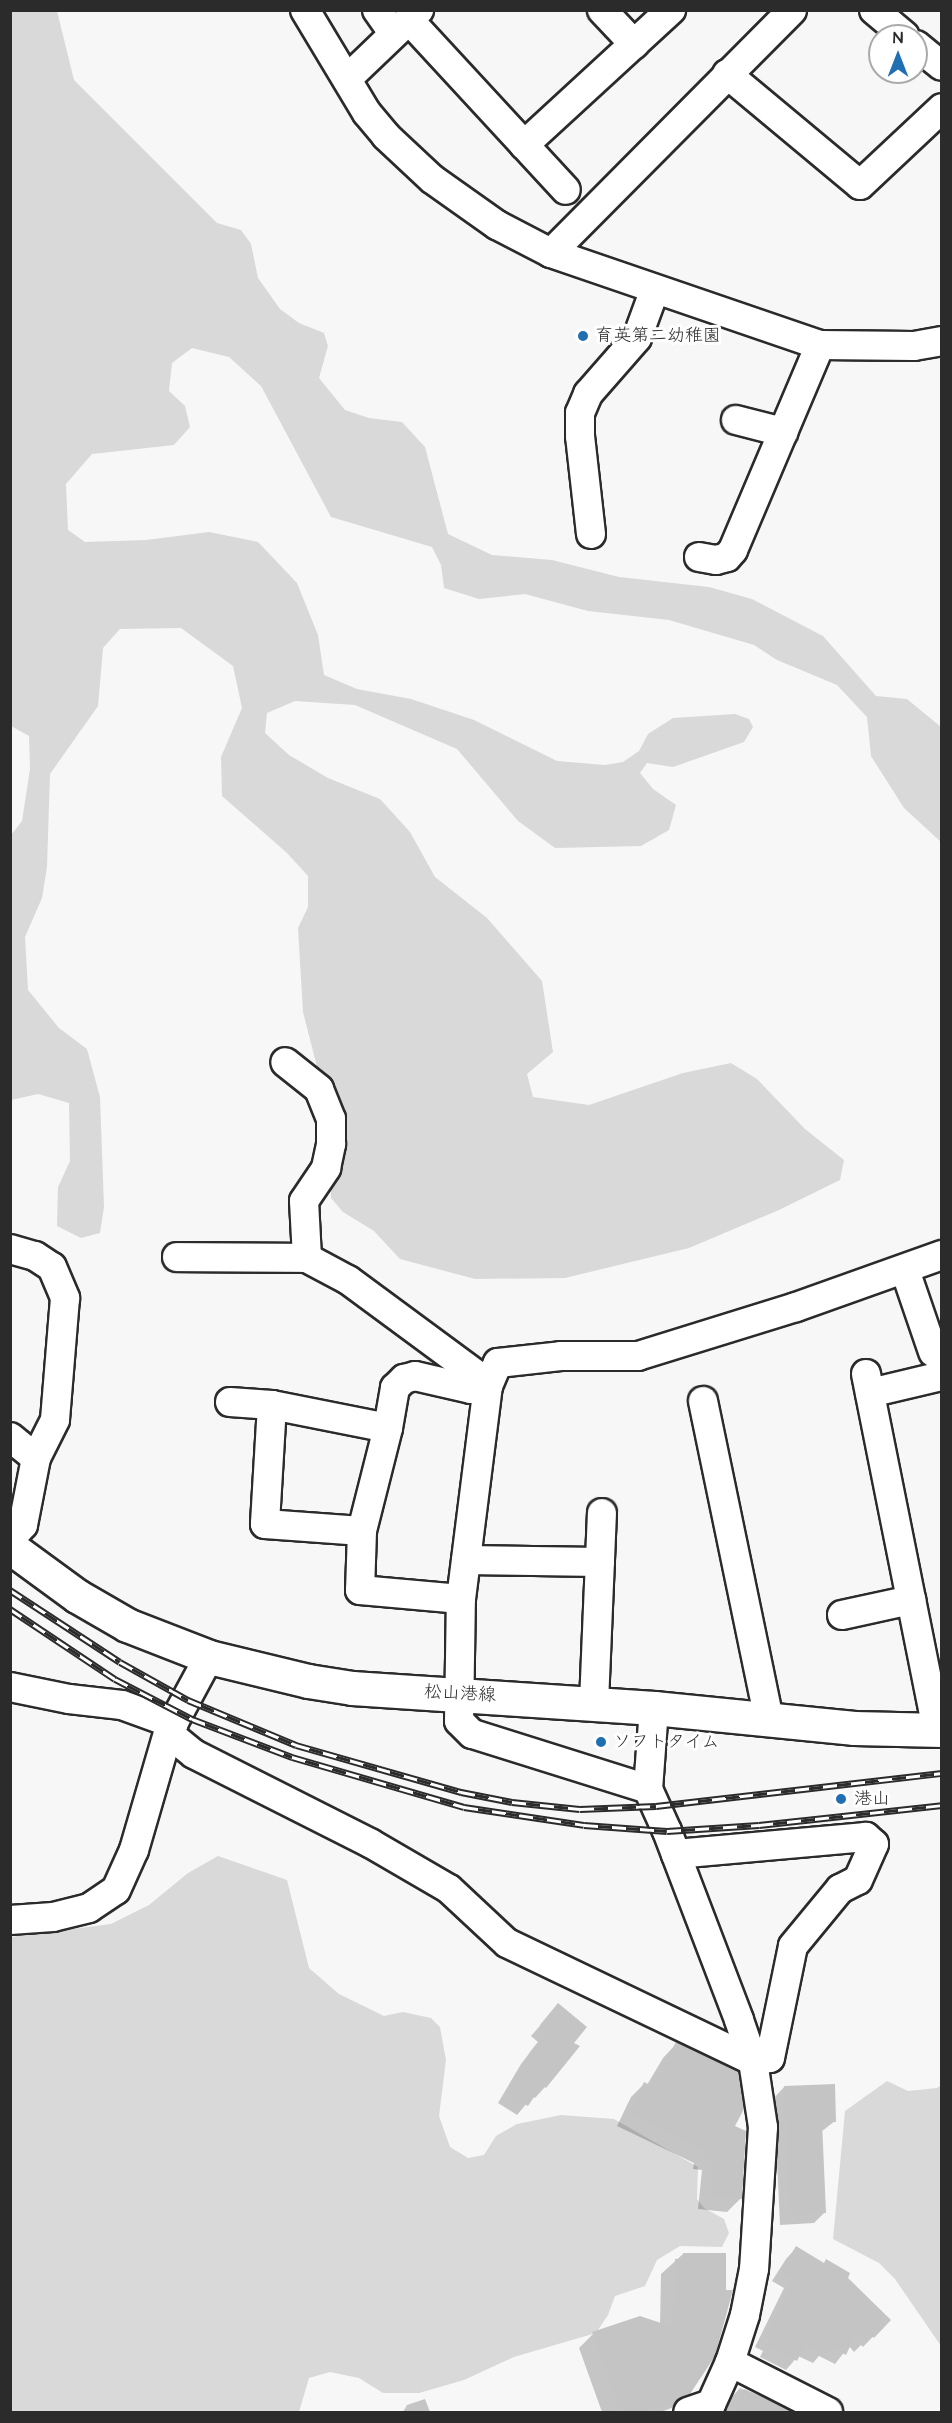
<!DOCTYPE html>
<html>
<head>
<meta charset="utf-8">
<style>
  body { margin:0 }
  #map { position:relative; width:952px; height:2423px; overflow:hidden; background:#f7f7f7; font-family:"Architects Daughter","Klee One",sans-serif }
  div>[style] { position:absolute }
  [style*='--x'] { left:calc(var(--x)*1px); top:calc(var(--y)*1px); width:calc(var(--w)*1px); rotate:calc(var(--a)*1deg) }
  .green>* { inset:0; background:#d9d9d9 }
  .shadow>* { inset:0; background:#0003 }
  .building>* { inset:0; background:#c4c4c4 }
  .roads { filter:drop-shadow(2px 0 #2b2b2b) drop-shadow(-2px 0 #2b2b2b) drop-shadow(0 2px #2b2b2b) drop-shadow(0 -2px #2b2b2b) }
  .minor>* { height:28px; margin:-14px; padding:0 14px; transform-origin:14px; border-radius:14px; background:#fff }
  .major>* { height:33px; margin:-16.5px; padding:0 16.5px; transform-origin:16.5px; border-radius:16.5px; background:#fff }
  .rail>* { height:7px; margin-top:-3.5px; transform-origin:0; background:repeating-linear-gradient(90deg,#fff 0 14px,#2b2b2b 0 28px); box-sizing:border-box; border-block:2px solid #2b2b2b }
  .dots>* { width:16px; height:16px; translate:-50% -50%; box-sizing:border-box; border:3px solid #fff; border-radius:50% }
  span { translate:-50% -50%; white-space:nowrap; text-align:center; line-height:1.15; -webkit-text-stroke:6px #fff; paint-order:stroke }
  .poi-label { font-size:18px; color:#2b2b2b }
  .left { translate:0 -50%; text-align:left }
  .street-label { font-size:18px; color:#2b2b2b }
  .frame { position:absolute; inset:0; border:12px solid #2b2b2b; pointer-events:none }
  .north { position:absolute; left:868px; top:24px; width:60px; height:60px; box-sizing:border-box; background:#fff; border:2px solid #aaa; border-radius:50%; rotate:0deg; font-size:16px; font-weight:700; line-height:24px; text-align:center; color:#2b2b2b }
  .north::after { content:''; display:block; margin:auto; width:21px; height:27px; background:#1f6fb2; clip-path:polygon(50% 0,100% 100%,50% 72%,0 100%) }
</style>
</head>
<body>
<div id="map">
  <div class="green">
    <div style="clip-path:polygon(11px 11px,57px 11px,74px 80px,217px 223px,241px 230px,251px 244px,258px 278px,280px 309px,299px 323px,324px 333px,328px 346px,319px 378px,345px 410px,369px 418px,402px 422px,425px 447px,448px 534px,492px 555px,552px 560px,619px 577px,709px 587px,752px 599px,823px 636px,876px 696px,907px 699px,941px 727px,941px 842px,904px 808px,871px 756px,867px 717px,837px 685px,777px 660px,754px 645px,669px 620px,588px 611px,525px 594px,479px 599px,444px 588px,441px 565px,432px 547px,331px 517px,261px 386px,229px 357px,192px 348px,172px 363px,169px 391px,185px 406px,190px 427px,174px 445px,92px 454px,66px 484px,68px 530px,85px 542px,146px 540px,209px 532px,258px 542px,297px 583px,318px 635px,324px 675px,357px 689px,411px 699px,474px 720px,557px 761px,605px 765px,623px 762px,639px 751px,648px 734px,673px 718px,735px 714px,749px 719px,753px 727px,744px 742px,673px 767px,647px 763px,640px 773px,653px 789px,676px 805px,669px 830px,641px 846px,555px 848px,518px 821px,457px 749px,355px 705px,295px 701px,267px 713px,265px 733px,289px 755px,328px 778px,380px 799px,410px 832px,435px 877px,487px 918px,542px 981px,553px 1052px,527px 1074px,533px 1097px,589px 1105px,683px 1073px,731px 1063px,757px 1079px,805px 1129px,844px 1160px,840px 1180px,779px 1210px,689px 1248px,565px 1278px,475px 1279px,400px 1259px,374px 1231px,343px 1212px,331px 1198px,328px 1110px,303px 1012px,298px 928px,308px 907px,308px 876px,287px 853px,222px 796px,221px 757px,242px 708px,233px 666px,181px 628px,120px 629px,103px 648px,98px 706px,50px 774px,47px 867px,42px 898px,25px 937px,28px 990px,59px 1028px,87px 1049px,100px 1097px,104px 1207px,100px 1233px,81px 1238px,57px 1226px,58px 1187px,70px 1161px,69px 1103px,38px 1094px,11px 1100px,11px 835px,22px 821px,30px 769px,29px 736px,11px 726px)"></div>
    <div style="clip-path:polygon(218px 1856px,287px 1880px,309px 1968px,339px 1994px,384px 2016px,403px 2012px,431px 2018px,440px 2027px,446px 2060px,439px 2116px,450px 2147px,468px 2158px,484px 2155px,496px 2136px,517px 2124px,561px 2115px,614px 2119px,698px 2167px,697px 2199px,704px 2208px,724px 2219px,729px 2233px,722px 2247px,680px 2246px,657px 2260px,645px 2286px,615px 2296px,608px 2315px,596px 2333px,514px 2357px,464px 2380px,419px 2393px,383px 2393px,359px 2378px,330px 2372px,309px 2378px,299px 2412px,11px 2412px,10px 1937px,111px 1924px,149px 1905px,188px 1873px)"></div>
    <div style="clip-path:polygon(887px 2081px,908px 2091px,937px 2088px,941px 2085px,941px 2346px,895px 2279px,879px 2263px,833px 2239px,845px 2111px)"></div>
  </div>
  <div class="shadow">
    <div style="clip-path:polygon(558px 2005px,572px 2043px,577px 2047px,545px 2087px,535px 2098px,533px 2096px,517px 2115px,498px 2103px,521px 2064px,538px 2042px,531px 2036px)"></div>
    <div style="clip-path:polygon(676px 2044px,733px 2127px,740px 2199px,727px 2212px,698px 2209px,702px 2170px,693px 2169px,694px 2163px,617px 2126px,631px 2097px,644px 2084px,647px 2085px,663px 2058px)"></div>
    <div style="clip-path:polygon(784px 2087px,835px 2121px,821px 2132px,825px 2212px,814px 2223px,780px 2225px,774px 2098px)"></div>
    <div style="clip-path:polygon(796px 2248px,846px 2279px,889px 2320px,863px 2347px,861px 2345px,854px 2352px,849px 2346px,835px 2364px,819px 2356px,813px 2363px,798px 2356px,786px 2370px,760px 2357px,763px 2351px,755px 2347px,784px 2288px,772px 2281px,786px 2259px)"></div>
    <div style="clip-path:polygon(683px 2254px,689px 2393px,674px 2407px,661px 2412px,602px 2412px,579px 2348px,593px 2334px,660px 2324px,661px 2274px)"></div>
    <div style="clip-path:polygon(740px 2388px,775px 2405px,772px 2412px,723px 2412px,730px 2399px)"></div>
    <div style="clip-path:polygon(425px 2399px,430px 2412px,403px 2412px,407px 2405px)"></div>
  </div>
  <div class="building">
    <div style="clip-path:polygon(558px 2003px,587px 2027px,574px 2043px,580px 2046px,546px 2088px,542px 2085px,528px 2106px,507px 2093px,530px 2052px,547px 2031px,540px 2025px)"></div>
    <div style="clip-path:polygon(676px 2042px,738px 2072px,744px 2109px,735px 2126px,746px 2131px,742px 2199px,710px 2196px,714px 2157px,706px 2156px,707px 2150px,629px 2113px,644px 2082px,652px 2086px)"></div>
    <div style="clip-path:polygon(835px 2084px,836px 2122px,822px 2122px,826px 2213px,791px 2215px,784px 2086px)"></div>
    <div style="clip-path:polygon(796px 2246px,824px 2263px,826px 2259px,850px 2273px,848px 2278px,891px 2320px,874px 2338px,872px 2336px,865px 2343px,856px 2334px,846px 2355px,828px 2345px,824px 2354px,806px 2344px,797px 2361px,769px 2346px,772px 2340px,764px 2336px,793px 2278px,781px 2271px)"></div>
    <div style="clip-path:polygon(683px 2253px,726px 2253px,726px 2290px,733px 2290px,715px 2356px,690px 2394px,645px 2412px,621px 2412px,592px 2332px,640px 2316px,673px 2327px,675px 2259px,683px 2259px)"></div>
    <div style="clip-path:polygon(744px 2389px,769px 2400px,793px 2412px,733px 2412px)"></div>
  </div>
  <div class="roads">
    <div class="minor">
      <div style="--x:305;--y:10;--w:120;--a:59"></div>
      <div style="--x:367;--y:113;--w:30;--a:50"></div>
      <div style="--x:386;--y:136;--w:63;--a:43.1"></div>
      <div style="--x:432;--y:179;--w:80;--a:35.3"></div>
      <div style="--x:497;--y:225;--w:61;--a:27.4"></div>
      <div style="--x:551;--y:253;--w:284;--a:18.9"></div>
      <div style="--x:820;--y:345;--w:94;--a:0.6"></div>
      <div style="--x:914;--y:346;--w:28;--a:-10"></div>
      <div style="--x:377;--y:10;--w:29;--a:55"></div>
      <div style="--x:602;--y:10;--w:47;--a:46.7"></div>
      <div style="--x:874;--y:10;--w:40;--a:40"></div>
      <div style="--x:409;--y:20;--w:231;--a:47.3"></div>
      <div style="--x:916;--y:45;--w:33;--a:39"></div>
      <div style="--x:727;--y:74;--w:173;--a:39.8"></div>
      <div style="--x:860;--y:185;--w:112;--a:-43.2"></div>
      <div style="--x:347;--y:79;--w:100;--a:-43.8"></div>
      <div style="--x:524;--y:145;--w:200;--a:-42.6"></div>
      <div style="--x:551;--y:253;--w:342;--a:-45.2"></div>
      <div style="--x:736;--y:420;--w:49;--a:14.3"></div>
      <div style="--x:591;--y:534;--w:99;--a:-96.4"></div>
      <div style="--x:580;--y:436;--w:23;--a:-90"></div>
      <div style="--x:580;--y:413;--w:21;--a:-67"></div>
      <div style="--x:588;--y:394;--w:74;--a:-48.8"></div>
      <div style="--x:637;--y:338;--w:52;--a:-69.8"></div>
      <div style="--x:699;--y:557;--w:17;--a:10"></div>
      <div style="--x:716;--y:560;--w:11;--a:-15"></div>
      <div style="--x:727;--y:557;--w:9;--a:-49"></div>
      <div style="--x:733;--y:550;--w:223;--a:-67"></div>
      <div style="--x:10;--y:1249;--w:26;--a:16"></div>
      <div style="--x:35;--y:1256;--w:20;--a:33"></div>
      <div style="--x:52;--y:1267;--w:34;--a:67"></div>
      <div style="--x:65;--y:1298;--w:122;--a:94.7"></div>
      <div style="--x:55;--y:1420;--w:42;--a:116.6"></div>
      <div style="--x:36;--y:1458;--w:68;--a:101"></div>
      <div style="--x:23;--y:1525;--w:19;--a:133"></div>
      <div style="--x:177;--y:1257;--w:130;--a:0.4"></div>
      <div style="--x:905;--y:1270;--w:87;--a:71.1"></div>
      <div style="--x:866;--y:1374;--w:363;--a:78.7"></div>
      <div style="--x:870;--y:1393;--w:74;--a:-13.3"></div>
      <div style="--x:703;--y:1401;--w:326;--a:78.3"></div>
      <div style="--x:230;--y:1402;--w:42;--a:4.1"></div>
      <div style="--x:272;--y:1405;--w:118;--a:11.2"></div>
      <div style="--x:388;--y:1428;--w:41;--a:-80.1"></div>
      <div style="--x:395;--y:1388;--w:13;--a:-45"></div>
      <div style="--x:404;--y:1379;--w:11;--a:-15"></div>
      <div style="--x:415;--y:1376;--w:57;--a:13.1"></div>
      <div style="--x:471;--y:1389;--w:17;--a:-10"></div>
      <div style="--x:488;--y:1386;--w:11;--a:-131"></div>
      <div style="--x:481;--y:1378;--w:165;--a:-143.6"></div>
      <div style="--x:348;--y:1280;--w:47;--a:-151.8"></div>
      <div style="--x:307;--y:1258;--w:57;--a:-93"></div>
      <div style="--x:304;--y:1201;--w:40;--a:-56"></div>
      <div style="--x:326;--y:1168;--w:25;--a:-78"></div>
      <div style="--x:331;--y:1144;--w:25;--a:-90"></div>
      <div style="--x:331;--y:1119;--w:32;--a:-112"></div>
      <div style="--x:319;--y:1089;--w:43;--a:-141.5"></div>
      <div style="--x:272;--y:1405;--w:119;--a:93.4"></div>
      <div style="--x:265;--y:1524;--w:97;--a:4.1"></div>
      <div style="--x:388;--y:1428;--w:106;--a:104.2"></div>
      <div style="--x:362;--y:1531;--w:59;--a:91.9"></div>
      <div style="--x:360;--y:1590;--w:101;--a:5.1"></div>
      <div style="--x:10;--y:1437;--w:33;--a:39"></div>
      <div style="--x:466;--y:1560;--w:134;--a:0.9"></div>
      <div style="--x:842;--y:1615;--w:71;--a:-12.3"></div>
      <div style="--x:10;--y:1687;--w:60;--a:11.5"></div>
      <div style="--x:69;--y:1699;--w:53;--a:6.5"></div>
      <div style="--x:122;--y:1705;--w:55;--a:20.1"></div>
      <div style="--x:594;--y:1703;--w:190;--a:-87.6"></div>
      <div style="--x:654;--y:1708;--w:81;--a:94.2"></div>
      <div style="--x:648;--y:1789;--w:46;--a:65.7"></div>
      <div style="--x:667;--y:1831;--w:202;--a:69.1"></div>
      <div style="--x:739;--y:2020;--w:43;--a:71.1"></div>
      <div style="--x:753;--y:2061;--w:67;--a:81.4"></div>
      <div style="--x:763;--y:2127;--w:142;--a:93.6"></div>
      <div style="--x:754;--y:2269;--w:47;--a:101.1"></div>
      <div style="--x:745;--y:2315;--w:49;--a:107.7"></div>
      <div style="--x:730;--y:2362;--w:46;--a:114.3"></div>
      <div style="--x:711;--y:2404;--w:24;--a:161"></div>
      <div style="--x:168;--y:1733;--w:33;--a:39"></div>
      <div style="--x:194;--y:1754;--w:197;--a:26.8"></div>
      <div style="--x:370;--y:1843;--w:91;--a:30.2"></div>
      <div style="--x:449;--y:1889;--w:79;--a:43"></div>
      <div style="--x:507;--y:1943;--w:273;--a:25.6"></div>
      <div style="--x:753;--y:2061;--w:17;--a:-10"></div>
      <div style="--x:770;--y:2058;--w:114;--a:-78.4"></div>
      <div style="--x:793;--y:1946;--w:74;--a:-50.5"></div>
      <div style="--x:840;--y:1889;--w:20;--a:-27"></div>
      <div style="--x:858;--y:1880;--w:39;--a:-66"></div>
      <div style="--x:874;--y:1844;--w:11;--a:-139"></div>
      <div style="--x:866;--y:1837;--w:191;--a:174.9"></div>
      <div style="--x:648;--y:1789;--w:184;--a:-162.6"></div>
      <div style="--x:472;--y:1734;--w:18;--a:-135"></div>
      <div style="--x:459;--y:1721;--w:122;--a:-89.1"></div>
      <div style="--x:461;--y:1599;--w:215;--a:-82.8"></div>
      <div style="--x:488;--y:1386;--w:25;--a:-67"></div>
      <div style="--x:498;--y:1363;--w:63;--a:-6.3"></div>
      <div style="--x:561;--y:1356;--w:77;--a:0"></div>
      <div style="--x:638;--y:1356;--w:165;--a:-17.2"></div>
      <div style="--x:796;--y:1307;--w:155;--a:-19.6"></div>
      <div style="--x:10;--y:1920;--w:43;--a:-4"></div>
      <div style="--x:53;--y:1917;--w:37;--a:-14"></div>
      <div style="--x:89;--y:1908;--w:32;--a:-34"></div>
      <div style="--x:116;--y:1890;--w:44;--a:-65.8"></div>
      <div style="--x:134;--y:1850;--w:122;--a:-73.8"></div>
      <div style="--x:168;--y:1733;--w:86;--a:-61.7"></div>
      <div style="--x:730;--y:2362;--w:110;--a:27"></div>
    </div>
    <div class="major">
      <div style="--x:10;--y:1547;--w:83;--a:36.2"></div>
      <div style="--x:77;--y:1596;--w:58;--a:30.1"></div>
      <div style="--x:127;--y:1625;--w:88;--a:21.3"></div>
      <div style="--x:209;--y:1657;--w:102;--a:13.6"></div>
      <div style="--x:308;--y:1681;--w:45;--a:9"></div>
      <div style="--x:352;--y:1688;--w:303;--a:3.8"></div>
      <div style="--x:654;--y:1708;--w:201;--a:5.7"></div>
      <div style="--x:854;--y:1728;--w:88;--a:1.3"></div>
    </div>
  </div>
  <div class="rail">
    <div style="--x:10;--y:1590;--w:131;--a:33.2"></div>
    <div style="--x:120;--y:1662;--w:78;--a:29.2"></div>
    <div style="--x:188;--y:1700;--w:117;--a:22.6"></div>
    <div style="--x:296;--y:1745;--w:172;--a:15.9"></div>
    <div style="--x:461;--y:1792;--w:52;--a:11.1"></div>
    <div style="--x:512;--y:1802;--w:68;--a:5.9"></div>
    <div style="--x:580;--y:1809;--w:76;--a:-2.3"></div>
    <div style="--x:656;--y:1806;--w:288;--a:-6.6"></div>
    <div style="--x:10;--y:1609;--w:126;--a:33.7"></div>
    <div style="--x:115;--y:1679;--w:87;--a:27.5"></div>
    <div style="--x:192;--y:1719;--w:107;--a:20.8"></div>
    <div style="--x:292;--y:1757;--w:179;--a:16.2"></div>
    <div style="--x:464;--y:1807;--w:121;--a:8.5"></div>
    <div style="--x:584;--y:1825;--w:83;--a:4.1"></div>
    <div style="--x:667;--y:1831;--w:92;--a:-3.7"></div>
    <div style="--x:759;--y:1825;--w:184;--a:-6.2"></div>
  </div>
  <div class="dots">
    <div style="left:583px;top:336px;background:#1f6fb2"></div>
    <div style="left:601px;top:1742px;background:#1f6fb2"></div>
    <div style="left:841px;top:1799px;background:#1f6fb2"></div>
  </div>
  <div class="poi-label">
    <span class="left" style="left:595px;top:336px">育英第二幼稚園</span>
    <span class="left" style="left:613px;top:1742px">ソフトタイム</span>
    <span class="left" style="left:854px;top:1799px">港山</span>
  </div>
  <div class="street-label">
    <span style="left:460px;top:1694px;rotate:3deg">松山港線</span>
  </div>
  <div class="frame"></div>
  <div class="north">N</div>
</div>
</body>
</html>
